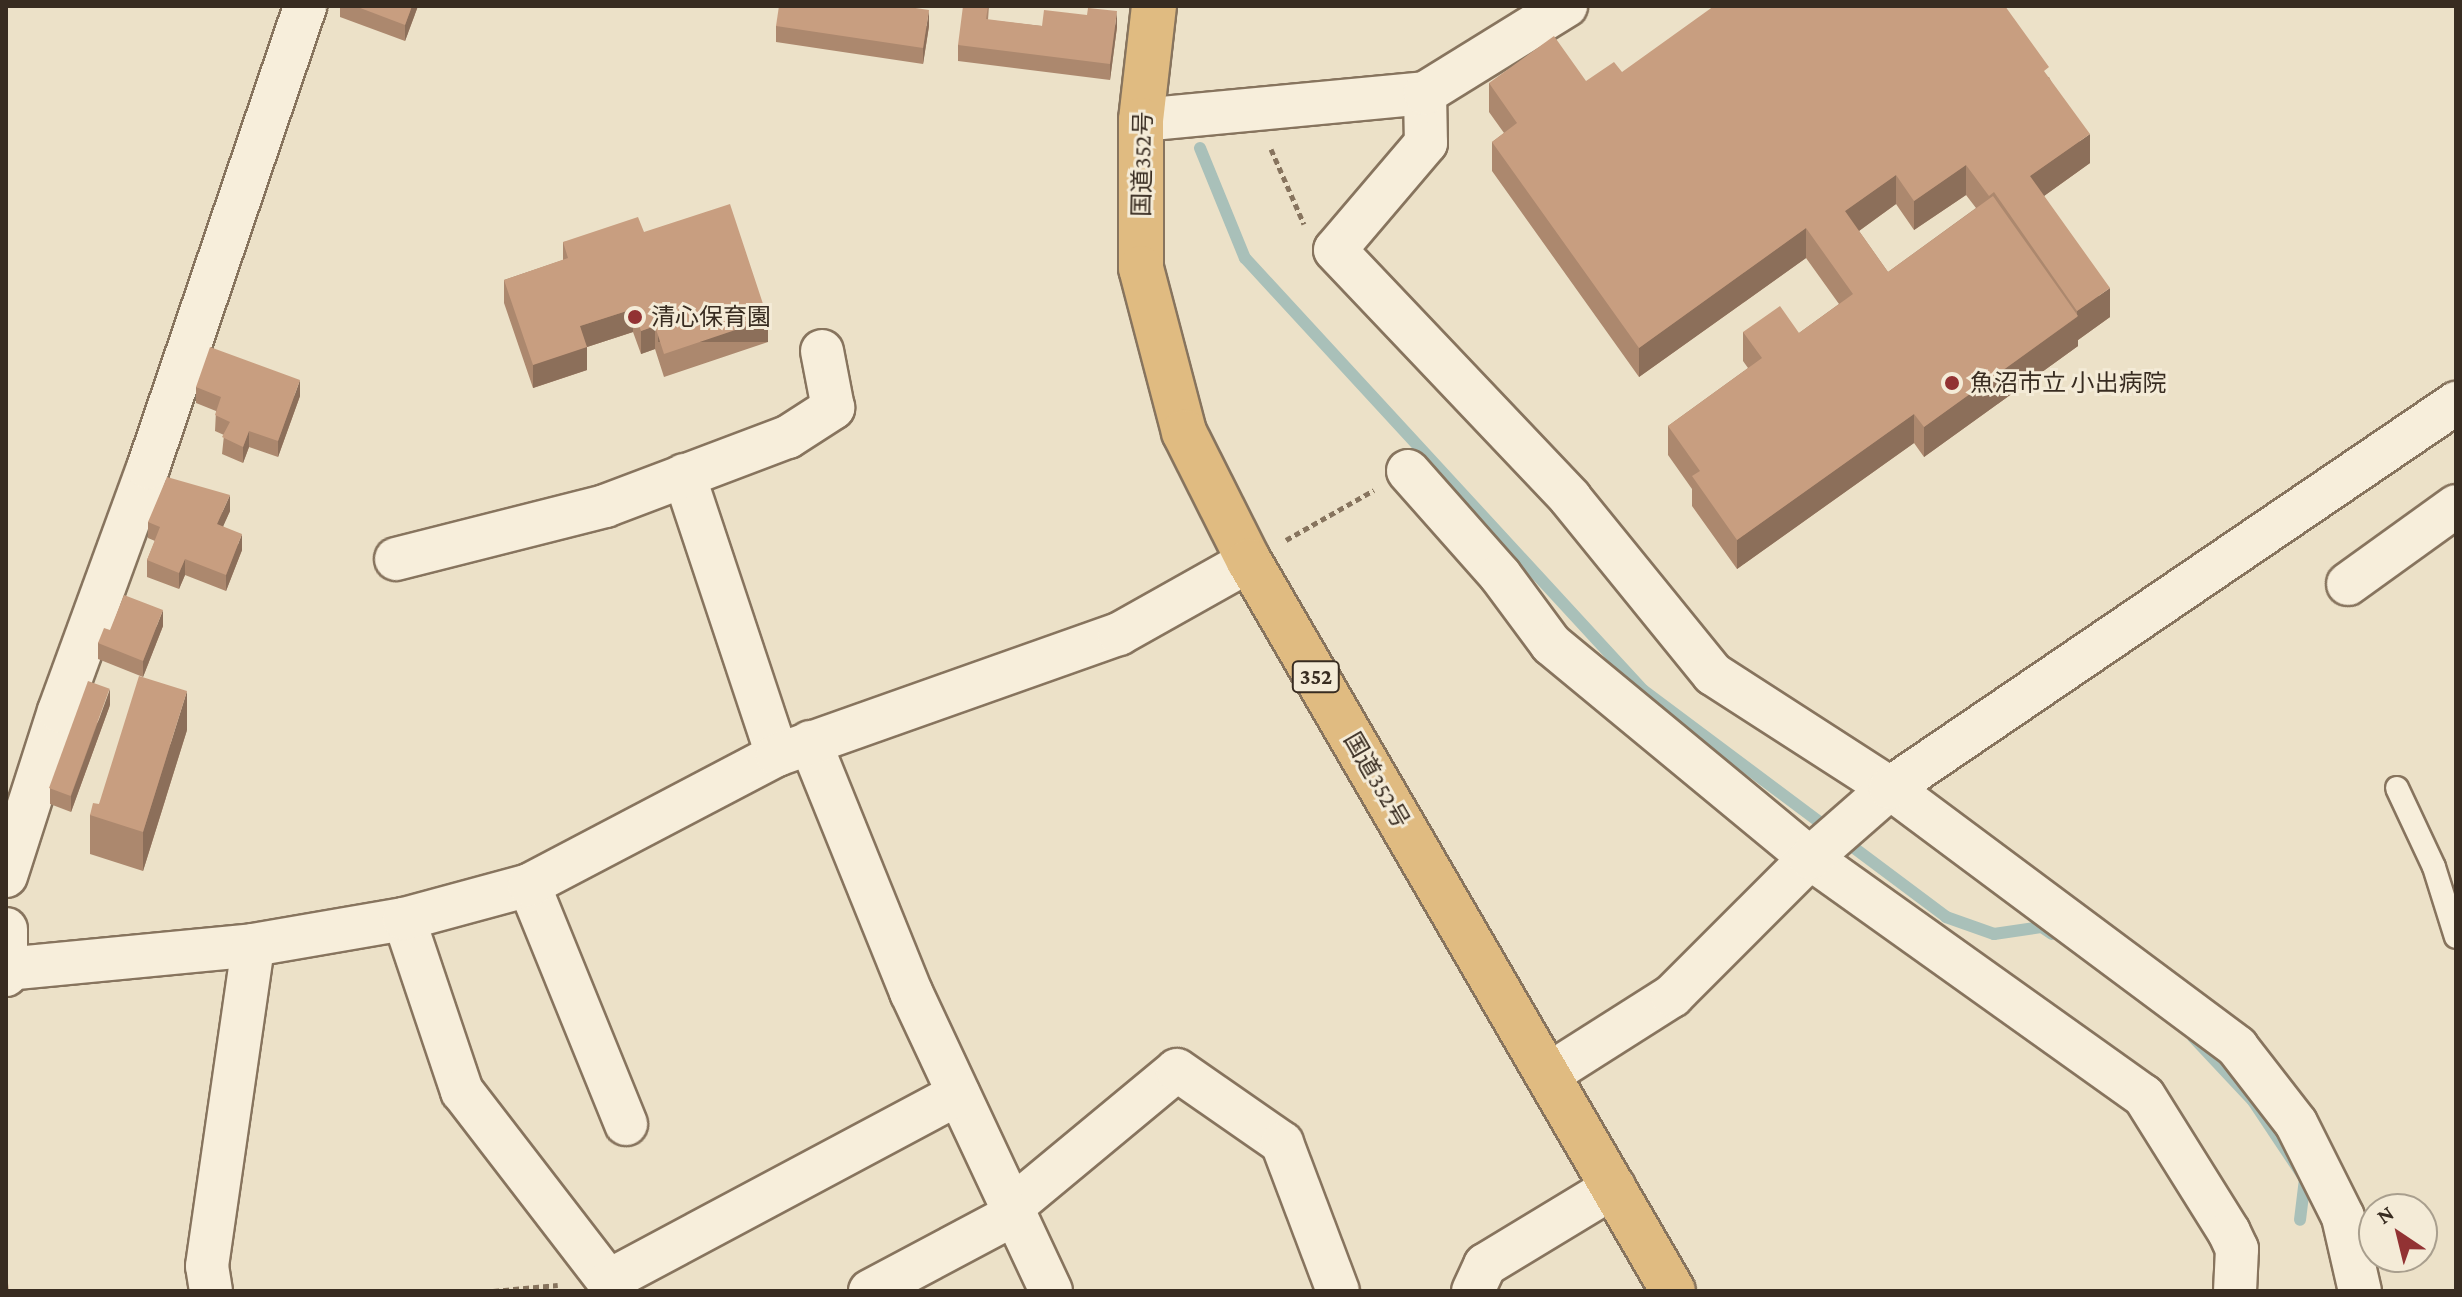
<!DOCTYPE html>
<html>
<head>
<meta charset="utf-8">
<style>
  body { margin:0 }
  #map { position:relative; width:2462px; height:1297px; overflow:hidden; background:#ece1c8; font-family:"Crimson Pro","Noto Sans JP",serif }
  div>[style] { position:absolute }
  [style*='--x'] { left:calc(var(--x)*1px); top:calc(var(--y)*1px); width:calc(var(--w)*1px); rotate:calc(var(--a)*1deg) }
  .stream>* { height:12px; margin:-6px; padding:0 6px; transform-origin:6px; border-radius:6px; background:#a9c0b9 }
  .path>* { height:5px; margin-top:-2.5px; transform-origin:0; background:repeating-linear-gradient(90deg,#87745e 0 6px,transparent 0 10px) }
  .roads { filter:drop-shadow(2px 0 #87745e) drop-shadow(-2px 0 #87745e) drop-shadow(0 2px #87745e) drop-shadow(0 -2px #87745e) }
  .service>* { height:22px; margin:-11px; padding:0 11px; transform-origin:11px; border-radius:11px; background:#f7eedb }
  .minor>* { height:42px; margin:-21px; padding:0 21px; transform-origin:21px; border-radius:21px; background:#f7eedb }
  .trunk>* { height:44px; margin:-22px; padding:0 22px; transform-origin:22px; border-radius:22px; background:#e0bb81 }
  .wall>* { inset:0; background:#ac886e }
  .shaded-wall>* { inset:0; background:#8c6f5a; transform-origin:0 0 }
  .building>* { inset:0; background:#c89e80; transform-origin:0 0 }
  .dots>* { width:22px; height:22px; translate:-50% -50%; box-sizing:border-box; border:4px solid #f4ebd7; border-radius:50% }
  span { translate:-50% -50%; white-space:nowrap; text-align:center; line-height:1.15; -webkit-text-stroke:6px #f4ebd7; paint-order:stroke }
  .shield-label span { padding:2px 6px; background:#f4ebd7; border:2px solid; border-radius:6px; -webkit-text-stroke-width:0 }
  .shield-label { font-size:22px; color:#382c21; font-weight:700 }
  .street-label { font-size:24px; color:#382c21 }
  .poi-label { font-size:24px; color:#382c21 }
  .left { translate:0 -50%; text-align:left }
  .frame { position:absolute; inset:0; border:8px solid #382c21; pointer-events:none }
  .north { position:absolute; left:2358px; top:1193px; width:80px; height:80px; box-sizing:border-box; background:#f4ebd7; border:2px solid #a99f8e; border-radius:50%; rotate:325deg; font-size:22px; font-weight:700; line-height:32px; text-align:center; color:#382c21 }
  .north::after { content:''; display:block; margin:auto; width:28px; height:36px; background:#923233; clip-path:polygon(50% 0,100% 100%,50% 72%,0 100%) }
</style>
</head>
<body>
<div id="map">
  <div class="stream">
    <div style="--x:1200;--y:148;--w:119;--a:67.8"></div>
    <div style="--x:1245;--y:258;--w:587;--a:47.35"></div>
    <div style="--x:1643;--y:690;--w:379;--a:36.8"></div>
    <div style="--x:1946;--y:917;--w:51;--a:19.5"></div>
    <div style="--x:1994;--y:934;--w:49;--a:-8.3"></div>
    <div style="--x:2042;--y:927;--w:12;--a:35"></div>
    <div style="--x:2193;--y:1037;--w:88;--a:46.8"></div>
    <div style="--x:2253;--y:1101;--w:94;--a:56.3"></div>
    <div style="--x:2305;--y:1179;--w:41;--a:97"></div>
  </div>
  <div class="path">
    <div style="--x:1271;--y:149;--w:82;--a:66.3"></div>
    <div style="--x:1286;--y:540;--w:101;--a:-29.6"></div>
    <div style="--x:493;--y:1291;--w:65;--a:-5.3"></div>
  </div>
  <div class="roads">
    <div class="service">
      <div style="--x:2397;--y:788;--w:87;--a:64.9"></div>
      <div style="--x:2434;--y:867;--w:73;--a:72.6"></div>
    </div>
    <div class="minor">
      <div style="--x:1425;--y:93;--w:50;--a:88.9"></div>
      <div style="--x:1426;--y:143;--w:140;--a:130.4"></div>
      <div style="--x:1335;--y:250;--w:342;--a:46.5"></div>
      <div style="--x:1570;--y:498;--w:227;--a:50.9"></div>
      <div style="--x:1713;--y:674;--w:211;--a:32.8"></div>
      <div style="--x:1890;--y:788;--w:433;--a:36.7"></div>
      <div style="--x:2237;--y:1047;--w:96;--a:52.2"></div>
      <div style="--x:2296;--y:1123;--w:105;--a:63.4"></div>
      <div style="--x:2343;--y:1217;--w:76;--a:77.1"></div>
      <div style="--x:1141;--y:120;--w:285;--a:-5.4"></div>
      <div style="--x:1425;--y:93;--w:166;--a:-31.7"></div>
      <div style="--x:1408;--y:471;--w:139;--a:48.5"></div>
      <div style="--x:1500;--y:575;--w:86;--a:53.5"></div>
      <div style="--x:1551;--y:644;--w:336;--a:39.6"></div>
      <div style="--x:1810;--y:858;--w:410;--a:35.5"></div>
      <div style="--x:2144;--y:1096;--w:160;--a:58"></div>
      <div style="--x:2229;--y:1232;--w:19;--a:65"></div>
      <div style="--x:2237;--y:1249;--w:42;--a:92.7"></div>
      <div style="--x:684;--y:475;--w:295;--a:71.6"></div>
      <div style="--x:396;--y:559;--w:216;--a:-14.2"></div>
      <div style="--x:605;--y:506;--w:196;--a:-20.7"></div>
      <div style="--x:788;--y:437;--w:54;--a:-32.8"></div>
      <div style="--x:833;--y:408;--w:58;--a:-100.9"></div>
      <div style="--x:2348;--y:584;--w:133;--a:-35.8"></div>
      <div style="--x:810;--y:742;--w:270;--a:68"></div>
      <div style="--x:911;--y:992;--w:330;--a:64.9"></div>
      <div style="--x:6;--y:876;--w:173;--a:-72.2"></div>
      <div style="--x:59;--y:711;--w:259;--a:-69.9"></div>
      <div style="--x:148;--y:468;--w:488;--a:-71.2"></div>
      <div style="--x:529;--y:885;--w:258;--a:67.9"></div>
      <div style="--x:404;--y:919;--w:182;--a:71.4"></div>
      <div style="--x:462;--y:1091;--w:252;--a:52.4"></div>
      <div style="--x:6;--y:929;--w:46;--a:90"></div>
      <div style="--x:6;--y:969;--w:248;--a:-5.5"></div>
      <div style="--x:253;--y:945;--w:153;--a:-9.8"></div>
      <div style="--x:404;--y:919;--w:130;--a:-15.2"></div>
      <div style="--x:529;--y:885;--w:280;--a:-27.7"></div>
      <div style="--x:777;--y:755;--w:363;--a:-19.5"></div>
      <div style="--x:1119;--y:634;--w:149;--a:-29.3"></div>
      <div style="--x:1549;--y:1074;--w:146;--a:-32.4"></div>
      <div style="--x:1672;--y:996;--w:195;--a:-45"></div>
      <div style="--x:1810;--y:858;--w:106;--a:-41.2"></div>
      <div style="--x:1890;--y:788;--w:685;--a:-34.22"></div>
      <div style="--x:1012;--y:1207;--w:214;--a:-39.7"></div>
      <div style="--x:1177;--y:1070;--w:128;--a:34.8"></div>
      <div style="--x:1282;--y:1143;--w:158;--a:69.3"></div>
      <div style="--x:610;--y:1280;--w:395;--a:-28.1"></div>
      <div style="--x:211;--y:1291;--w:25;--a:-99"></div>
      <div style="--x:207;--y:1266;--w:324;--a:-81.8"></div>
      <div style="--x:870;--y:1291;--w:164;--a:-28"></div>
      <div style="--x:1473;--y:1291;--w:29;--a:-65"></div>
      <div style="--x:1485;--y:1265;--w:151;--a:-31.2"></div>
    </div>
    <div class="trunk">
      <div style="--x:1154;--y:6;--w:115;--a:96.5"></div>
      <div style="--x:1141;--y:120;--w:148;--a:90"></div>
      <div style="--x:1141;--y:268;--w:170;--a:75.3"></div>
      <div style="--x:1184;--y:432;--w:144;--a:63.3"></div>
      <div style="--x:1249;--y:561;--w:844;--a:59.85"></div>
    </div>
  </div>
  <div class="wall">
    <div style="clip-path:polygon(340px 6px,418px 6px,405px 41px,340px 17px)"></div>
    <div style="clip-path:polygon(989px 6px,988px 20px,1042px 26px,1117px 27px,1110px 80px,958px 61px,958px 45px)"></div>
    <div style="clip-path:polygon(776px 26px,929px 26px,923px 64px,776px 42px)"></div>
    <div style="clip-path:polygon(evenodd,2049px 77px,2090px 163px,2044px 196px,2110px 317px,2078px 340px,2078px 346px,1924px 457px,1914px 443px,1737px 569px,1692px 506px,1692px 489px,1668px 455px,1668px 426px,1748px 368px,1743px 361px,1743px 332px,1799px 333px,1839px 304px,1806px 258px,1639px 377px,1492px 171px,1492px 142px,1504px 133px,1489px 112px,1489px 83px,2049px 77px,1966px 195px,1976px 208px,1888px 272px,1859px 231px,1896px 204px,1914px 230px,1966px 195px)"></div>
    <div style="clip-path:polygon(644px 232px,768px 342px,664px 377px,655px 349px,641px 354px,633px 332px,587px 347px,587px 370px,533px 388px,504px 303px,504px 280px,563px 260px,563px 242px)"></div>
    <div style="clip-path:polygon(196px 387px,300px 396px,278px 457px,249px 447px,243px 463px,222px 454px,224px 435px,215px 431px,216px 411px,196px 403px)"></div>
    <div style="clip-path:polygon(230px 511px,223px 526px,242px 550px,226px 591px,185px 575px,179px 589px,147px 577px,147px 560px,155px 541px,148px 538px,148px 522px)"></div>
    <div style="clip-path:polygon(163px 626px,143px 677px,98px 659px,98px 643px,110px 630px)"></div>
    <div style="clip-path:polygon(110px 705px,71px 812px,50px 804px,50px 788px)"></div>
    <div style="clip-path:polygon(187px 730px,143px 871px,90px 854px,90px 815px,99px 804px)"></div>
  </div>
  <div class="shaded-wall">
    <div style="clip-path:polygon(412px 6px,418px 6px,405px 41px,405px 25px)"></div>
    <div style="clip-path:polygon(929px 10px,929px 26px,923px 64px,923px 48px)"></div>
    <div style="clip-path:polygon(1117px 11px,1117px 27px,1110px 80px,1110px 64px)"></div>
    <div style="clip-path:polygon(2090px 134px,2090px 163px,2030px 206px,2030px 176px)"></div>
    <div style="clip-path:polygon(1966px 165px,1966px 195px,1914px 230px,1914px 201px)"></div>
    <div style="clip-path:polygon(1896px 175px,1896px 204px,1845px 241px,1845px 211px)"></div>
    <div style="clip-path:polygon(1806px 228px,1806px 258px,1639px 377px,1639px 348px)"></div>
    <div style="clip-path:polygon(2110px 288px,2110px 317px,2078px 340px,2078px 346px,1924px 457px,1924px 427px,2077px 317px,2077px 311px)"></div>
    <div style="clip-path:polygon(633px 309px,633px 332px,587px 347px,587px 370px,533px 388px,533px 365px,580px 326px)"></div>
    <div style="left:768px;top:319px;width:23px;height:110px;rotate:90deg"></div>
    <div style="clip-path:polygon(655px 326px,655px 349px,641px 354px,641px 331px)"></div>
    <div style="clip-path:polygon(300px 380px,300px 396px,278px 457px,278px 441px)"></div>
    <div style="clip-path:polygon(1914px 414px,1914px 443px,1737px 569px,1737px 540px)"></div>
    <div style="clip-path:polygon(249px 431px,249px 447px,243px 463px,243px 447px)"></div>
    <div style="clip-path:polygon(230px 495px,230px 511px,217px 540px,217px 524px)"></div>
    <div style="clip-path:polygon(242px 534px,242px 550px,226px 591px,226px 575px)"></div>
    <div style="clip-path:polygon(185px 559px,185px 575px,179px 589px,179px 573px)"></div>
    <div style="clip-path:polygon(163px 610px,163px 626px,143px 677px,143px 661px)"></div>
    <div style="clip-path:polygon(110px 689px,110px 705px,71px 812px,71px 796px)"></div>
    <div style="clip-path:polygon(187px 691px,187px 730px,143px 871px,143px 832px)"></div>
  </div>
  <div class="building">
    <div style="clip-path:polygon(355px 6px,412px 6px,405px 25px)"></div>
    <div style="clip-path:polygon(779px 6px,902px 6px,929px 10px,923px 48px,776px 26px)"></div>
    <div style="clip-path:polygon(963px 6px,988px 6px,986px 19px,1042px 26px,1044px 10px,1087px 15px,1088px 8px,1117px 11px,1110px 64px,958px 45px)"></div>
    <div style="clip-path:polygon(1714px 6px,2005px 6px,2049px 67px,2044px 71px,2090px 134px,2030px 176px,2110px 288px,2077px 311px,1994px 192px,1989px 196px,1966px 165px,1914px 201px,1896px 175px,1845px 211px,1888px 272px,1993px 196px,2078px 316px,1924px 427px,1914px 414px,1737px 540px,1692px 476px,1700px 471px,1668px 426px,1762px 358px,1743px 332px,1780px 306px,1799px 333px,1853px 294px,1806px 228px,1639px 348px,1492px 142px,1517px 123px,1489px 83px,1554px 36px,1586px 81px,1614px 62px,1622px 72px)"></div>
    <div style="clip-path:polygon(730px 204px,768px 319px,664px 354px,655px 326px,641px 331px,633px 309px,580px 326px,587px 347px,533px 365px,504px 280px,568px 258px,563px 242px,638px 217px,644px 232px)"></div>
    <div style="clip-path:polygon(210px 347px,300px 380px,278px 441px,249px 431px,243px 447px,222px 437px,230px 422px,215px 415px,221px 397px,196px 387px)"></div>
    <div style="clip-path:polygon(167px 477px,230px 495px,217px 524px,242px 534px,226px 575px,185px 559px,179px 573px,147px 560px,160px 527px,148px 522px)"></div>
    <div style="clip-path:polygon(124px 595px,163px 610px,143px 661px,98px 643px,104px 628px,110px 630px)"></div>
    <div style="clip-path:polygon(139px 676px,187px 691px,143px 832px,90px 815px,93px 803px,99px 804px)"></div>
    <div style="left:88px;top:681px;width:23px;height:114px;rotate:20deg"></div>
    <div style="clip-path:polygon(6px 1267px,9px 1291px,6px 1291px)"></div>
  </div>
  <div class="dots">
    <div style="left:635px;top:317px;background:#923233"></div>
    <div style="left:1952px;top:383px;background:#923233"></div>
  </div>
  <div class="shield-label">
    <span style="left:1316px;top:677px">352</span>
  </div>
  <div class="street-label">
    <span style="left:1142px;top:164px;rotate:-89deg">国道352号</span>
    <span style="left:1377px;top:780px;rotate:60deg">国道352号</span>
  </div>
  <div class="poi-label">
    <span class="left" style="left:651px;top:317px">清心保育園</span>
    <span class="left" style="left:1970px;top:383px">魚沼市立 小出病院</span>
  </div>
  <div class="frame"></div>
  <div class="north">N</div>
</div>
</body>
</html>
